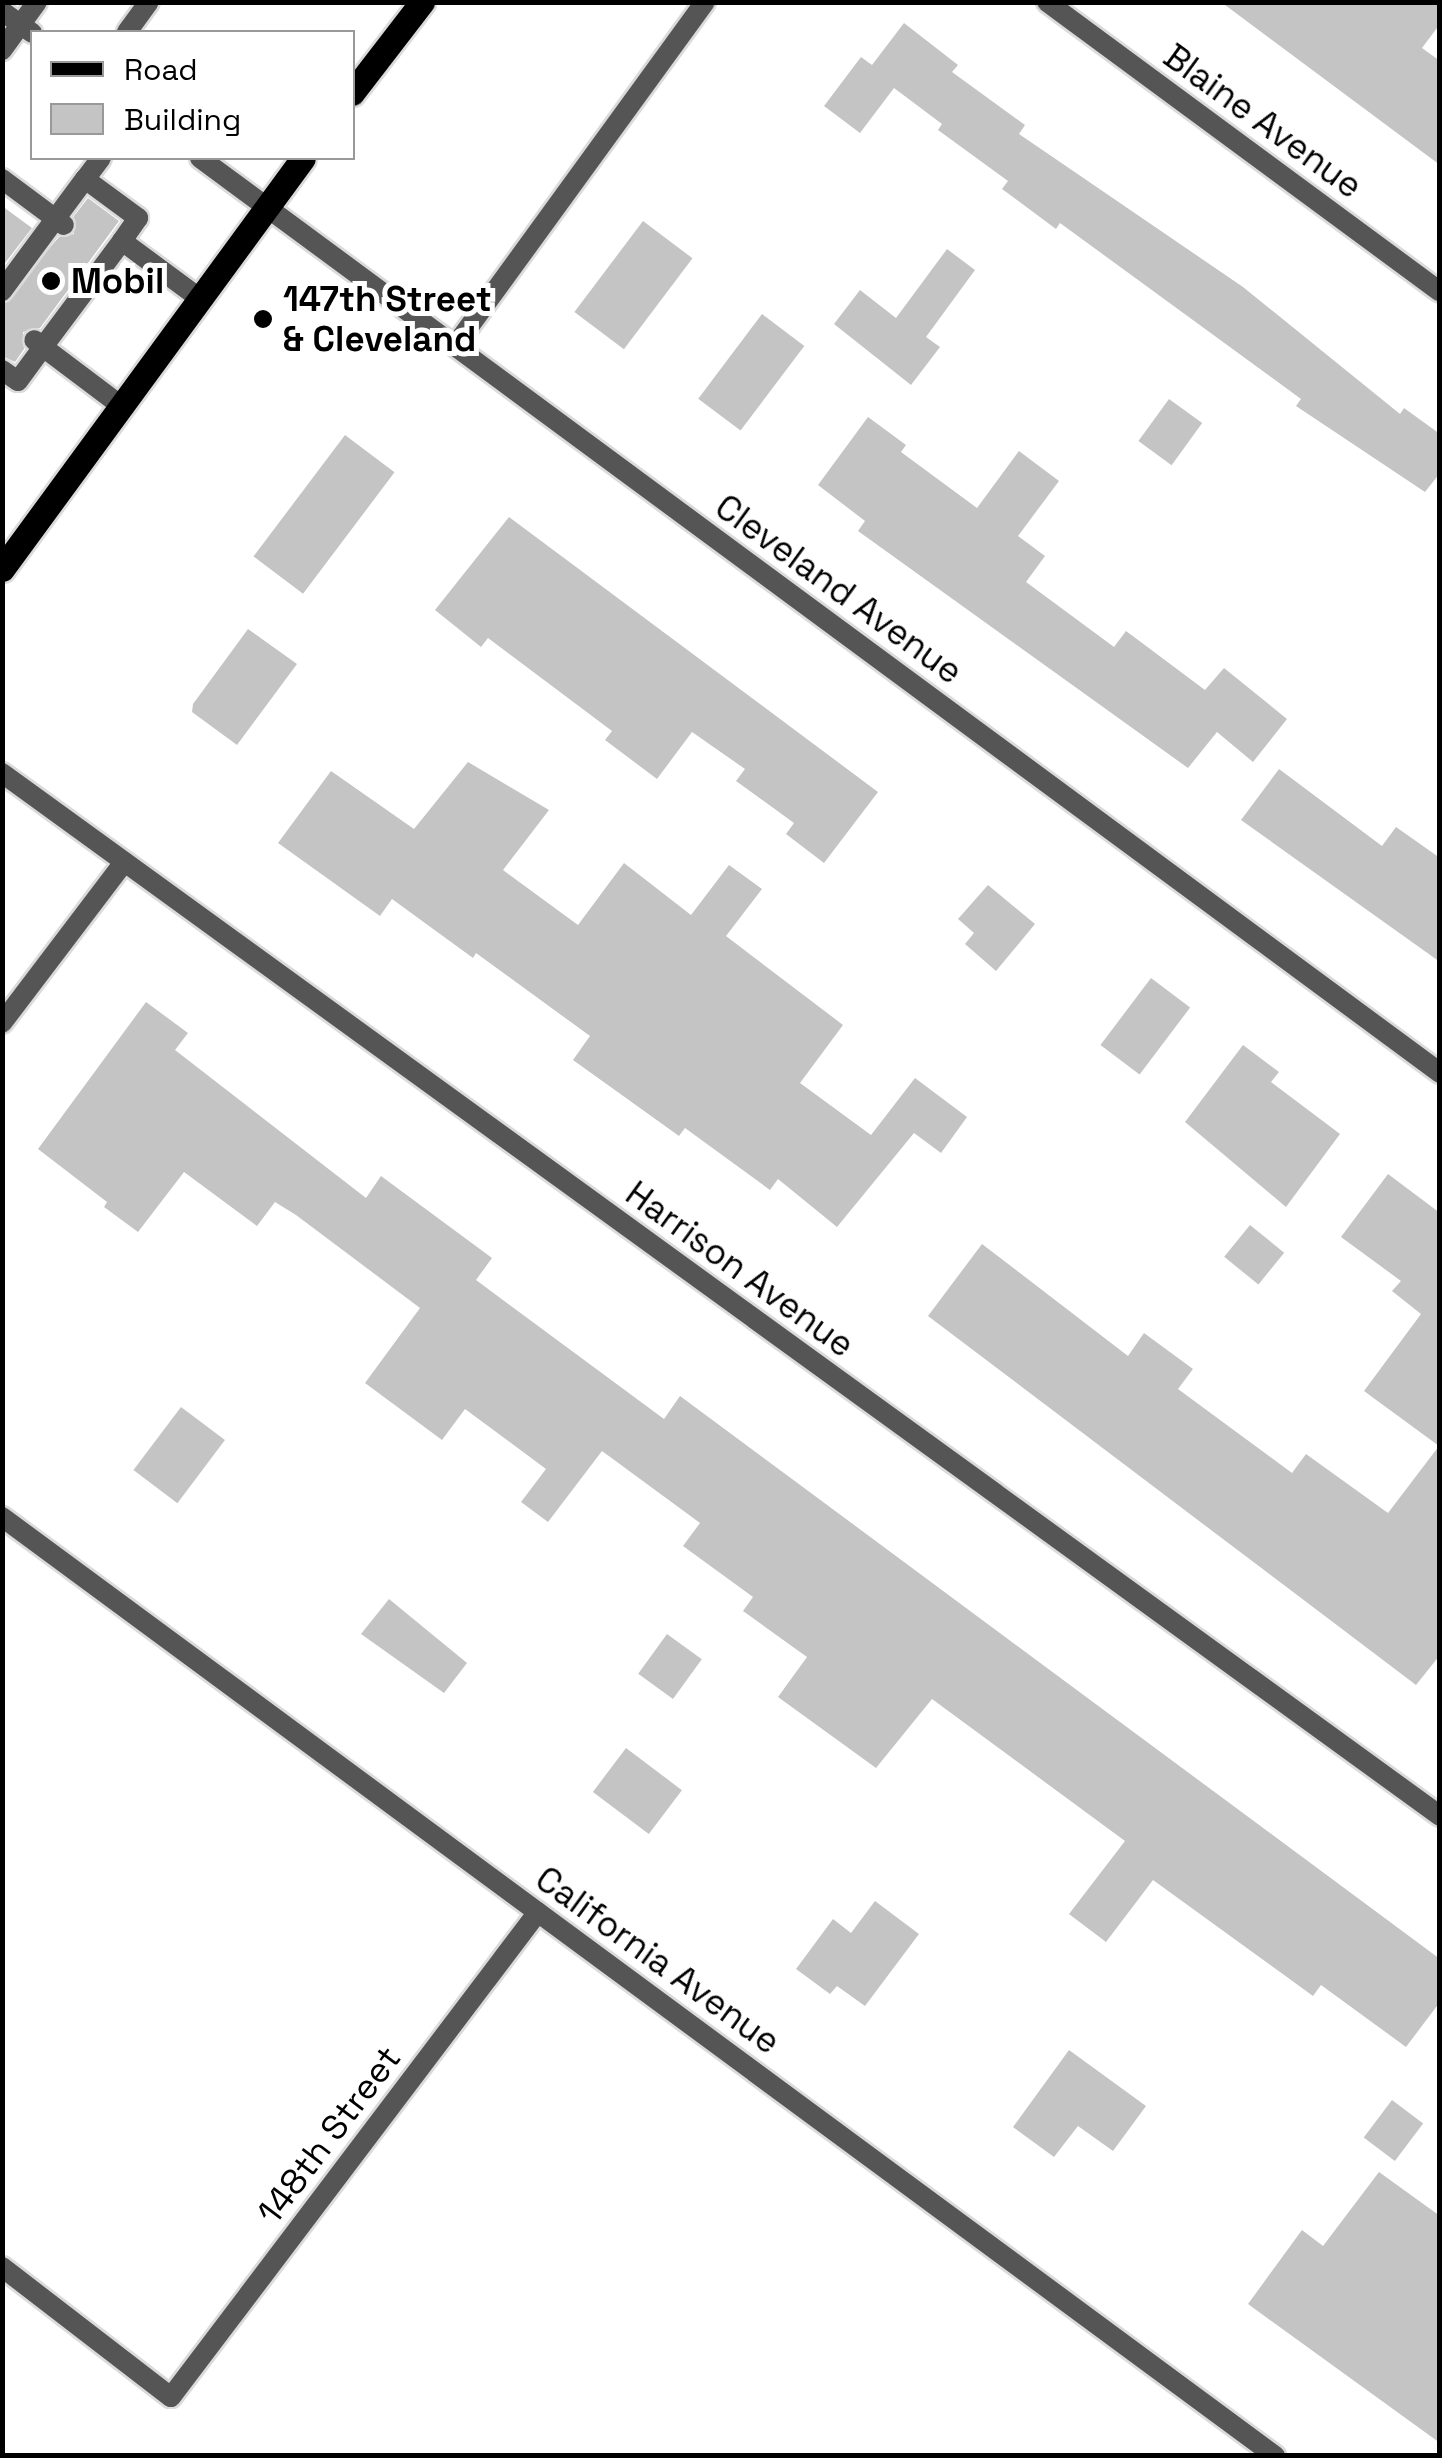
<!DOCTYPE html>
<html>
<head>
<meta charset="utf-8">
<style>
  body { margin:0 }
  #map { position:relative; width:1442px; height:2458px; overflow:hidden; background:#fff; font-family:"Space Grotesk",sans-serif }
  div>[style] { position:absolute }
  [style*='--x'] { left:calc(var(--x)*1px); top:calc(var(--y)*1px); width:calc(var(--w)*1px); rotate:calc(var(--a)*1deg) }
  .building>* { inset:0; background:#c4c4c4; transform-origin:0 0 }
  .roads { filter:drop-shadow(2px 0 #dbdbdb) drop-shadow(-2px 0 #dbdbdb) drop-shadow(0 2px #dbdbdb) drop-shadow(0 -2px #dbdbdb) }
  .lane>* { height:20px; margin:-10px; padding:0 10px; transform-origin:10px; border-radius:10px; background:#555 }
  .street>* { height:20px; margin:-10px; padding:0 10px; transform-origin:10px; border-radius:10px; background:#555 }
  .primary>* { height:25px; margin:-12.5px; padding:0 12.5px; transform-origin:12.5px; border-radius:12.5px; background:#000 }
  .dots>* { width:28px; height:28px; translate:-50% -50%; box-sizing:border-box; border:5px solid #fff; border-radius:50% }
  span { translate:-50% -50%; white-space:nowrap; text-align:center; line-height:1.15; -webkit-text-stroke:10px #fff; paint-order:stroke }
  .street-label { font-size:35px; color:#000 }
  .poi-label { font-size:35px; color:#000; font-weight:700 }
  .left { translate:0 -50%; text-align:left }
  .frame { position:absolute; inset:0; border:5px solid #000; pointer-events:none }
  .legend { position:absolute; left:30px; top:30px; width:325px; height:130px; box-sizing:border-box; background:#fff; border:2px solid #999; margin:0; padding:12px 18px; list-style:none; font-size:30px; color:#000 }
  .legend li { display:flex; align-items:center; gap:20px; height:50px }
  .legend b { width:50px; border:2px solid #999 }
</style>
</head>
<body>
<div id="map">
  <div class="building">
    <div style="clip-path:polygon(1221px 2px,1440px 2px,1440px 24px,1422px 48px,1440px 61px,1440px 165px)"></div>
    <div style="clip-path:polygon(904px 23px,958px 65px,952px 72px,1025px 125px,1019px 134px,1243px 287px,1400px 414px,1404px 408px,1440px 434px,1440px 473px,1425px 492px,1296px 406px,1301px 399px,1060px 223px,1056px 229px,1002px 189px,1008px 181px,938px 130px,942px 124px,894px 88px,860px 133px,824px 106px,861px 57px,872px 65px)"></div>
    <div style="clip-path:polygon(88px 198px,119px 221px,40px 328px,23px 332px,24px 349px,15px 362px,2px 356px,2px 304px,59px 237px,74px 234px,74px 216px)"></div>
    <div style="clip-path:polygon(2px 206px,32px 228px,2px 267px)"></div>
    <div style="left:643px;top:221px;width:62px;height:114px;rotate:37deg"></div>
    <div style="clip-path:polygon(947px 249px,975px 270px,926px 337px,940px 347px,911px 385px,834px 324px,860px 290px,896px 318px)"></div>
    <div style="left:762px;top:314px;width:53px;height:106px;rotate:37deg"></div>
    <div style="left:1169px;top:399px;width:41px;height:52px;rotate:36deg"></div>
    <div style="clip-path:polygon(868px 417px,906px 445px,901px 452px,977px 508px,1019px 451px,1059px 481px,1018px 536px,1045px 556px,1026px 582px,1114px 647px,1126px 631px,1205px 690px,1224px 668px,1287px 719px,1253px 762px,1217px 732px,1188px 768px,858px 531px,865px 521px,818px 485px)"></div>
    <div style="left:345px;top:435px;width:62px;height:152px;rotate:37deg"></div>
    <div style="clip-path:polygon(509px 517px,878px 792px,824px 863px,786px 834px,794px 823px,736px 781px,745px 769px,692px 732px,657px 779px,605px 740px,612px 731px,488px 638px,481px 647px,435px 610px)"></div>
    <div style="clip-path:polygon(248px 629px,297px 664px,237px 745px,192px 712px,193px 704px)"></div>
    <div style="clip-path:polygon(468px 762px,549px 810px,503px 870px,578px 925px,624px 863px,691px 915px,729px 865px,762px 889px,726px 936px,843px 1025px,800px 1083px,871px 1135px,915px 1078px,967px 1117px,941px 1153px,914px 1133px,837px 1227px,778px 1179px,770px 1190px,685px 1128px,679px 1136px,573px 1060px,590px 1036px,476px 953px,473px 958px,392px 899px,380px 916px,278px 843px,331px 771px,414px 829px)"></div>
    <div style="clip-path:polygon(1279px 769px,1382px 846px,1396px 827px,1440px 858px,1440px 962px,1241px 820px)"></div>
    <div style="clip-path:polygon(988px 885px,1035px 924px,996px 971px,965px 944px,974px 933px,958px 919px)"></div>
    <div style="left:1151px;top:978px;width:49px;height:84px;rotate:37deg"></div>
    <div style="clip-path:polygon(146px 1002px,188px 1033px,175px 1050px,366px 1198px,381px 1176px,492px 1258px,476px 1280px,664px 1419px,680px 1396px,1440px 1959px,1440px 2002px,1406px 2047px,1321px 1985px,1313px 1996px,1153px 1880px,1106px 1942px,1069px 1914px,1125px 1841px,932px 1699px,876px 1768px,778px 1697px,807px 1657px,743px 1611px,753px 1597px,683px 1546px,700px 1523px,602px 1451px,548px 1522px,521px 1502px,546px 1469px,465px 1409px,442px 1440px,365px 1383px,420px 1308px,296px 1215px,275px 1202px,257px 1226px,184px 1172px,138px 1232px,104px 1207px,107px 1202px,38px 1149px)"></div>
    <div style="clip-path:polygon(1243px 1045px,1279px 1072px,1271px 1082px,1340px 1134px,1286px 1207px,1185px 1122px)"></div>
    <div style="clip-path:polygon(1388px 1174px,1440px 1213px,1440px 1655px,1416px 1685px,928px 1316px,982px 1244px,1128px 1356px,1144px 1333px,1193px 1369px,1178px 1389px,1292px 1473px,1306px 1454px,1388px 1513px,1439px 1446px,1364px 1391px,1421px 1314px,1392px 1291px,1401px 1281px,1341px 1237px)"></div>
    <div style="left:1250px;top:1225px;width:44px;height:41px;rotate:39deg"></div>
    <div style="left:181px;top:1407px;width:55px;height:79px;rotate:37deg"></div>
    <div style="clip-path:polygon(389px 1599px,467px 1663px,444px 1693px,361px 1634px)"></div>
    <div style="left:667px;top:1634px;width:43px;height:49px;rotate:36deg"></div>
    <div style="left:626px;top:1748px;width:70px;height:55px;rotate:37deg"></div>
    <div style="clip-path:polygon(875px 1901px,919px 1934px,865px 2006px,837px 1986px,830px 1994px,796px 1969px,833px 1919px,851px 1933px)"></div>
    <div style="clip-path:polygon(1069px 2050px,1146px 2106px,1113px 2151px,1078px 2126px,1054px 2157px,1013px 2127px)"></div>
    <div style="left:1392px;top:2100px;width:39px;height:47px;rotate:37deg"></div>
    <div style="clip-path:polygon(1379px 2172px,1440px 2216px,1440px 2443px,1248px 2304px,1302px 2230px,1323px 2246px)"></div>
  </div>
  <div class="roads">
    <div class="lane">
      <div style="--x:2;--y:50;--w:59;--a:-53.9"></div>
      <div style="--x:101;--y:158;--w:26;--a:127"></div>
      <div style="--x:85;--y:179;--w:66;--a:36.3"></div>
      <div style="--x:138;--y:218;--w:28;--a:125"></div>
      <div style="--x:2;--y:179;--w:77;--a:36.6"></div>
      <div style="--x:2;--y:291;--w:139;--a:-53.5"></div>
      <div style="--x:2;--y:370;--w:19;--a:35"></div>
      <div style="--x:18;--y:381;--w:42;--a:-53.7"></div>
      <div style="--x:43;--y:347;--w:11;--a:-142"></div>
      <div style="--x:120;--y:405;--w:96;--a:-143"></div>
      <div style="--x:43;--y:347;--w:132;--a:-53.3"></div>
      <div style="--x:122;--y:241;--w:96;--a:36.5"></div>
      <div style="--x:2;--y:1023;--w:202;--a:-52.8"></div>
    </div>
    <div class="street">
      <div style="--x:1047;--y:2;--w:488;--a:36.4"></div>
      <div style="--x:2;--y:11;--w:37;--a:36"></div>
      <div style="--x:127;--y:32;--w:37;--a:-54"></div>
      <div style="--x:200;--y:158;--w:1541;--a:36.42"></div>
      <div style="--x:455;--y:346;--w:425;--a:-54"></div>
      <div style="--x:2;--y:773;--w:1776;--a:35.95"></div>
      <div style="--x:2;--y:1517;--w:1582;--a:36.41"></div>
      <div style="--x:2;--y:2267;--w:213;--a:37.6"></div>
      <div style="--x:171;--y:2397;--w:608;--a:-52.89"></div>
    </div>
    <div class="primary">
      <div style="--x:352;--y:93;--w:115;--a:-52.4"></div>
      <div style="--x:2;--y:569;--w:509;--a:-53.78"></div>
    </div>
  </div>
  <div class="dots">
    <div style="left:51px;top:281px;background:#000"></div>
    <div style="left:263px;top:319px;background:#000"></div>
  </div>
  <div class="street-label">
    <span style="left:1263px;top:121px;rotate:36deg">Blaine Avenue</span>
    <span style="left:839px;top:589px;rotate:36deg">Cleveland Avenue</span>
    <span style="left:740px;top:1269px;rotate:36deg">Harrison Avenue</span>
    <span style="left:658px;top:1960px;rotate:36deg">California Avenue</span>
    <span style="left:329px;top:2135px;rotate:-53deg">148th Street</span>
  </div>
  <div class="poi-label">
    <span class="left" style="left:71px;top:281px">Mobil</span>
    <span class="left" style="left:283px;top:319px">147th Street<br>&amp; Cleveland</span>
  </div>
  <div class="frame"></div>
  <ul class="legend">
  <li><b style="height:12px;background:#000"></b>Road</li>
  <li><b style="height:28px;background:#c4c4c4"></b>Building</li>
  </ul>
</div>
</body>
</html>
